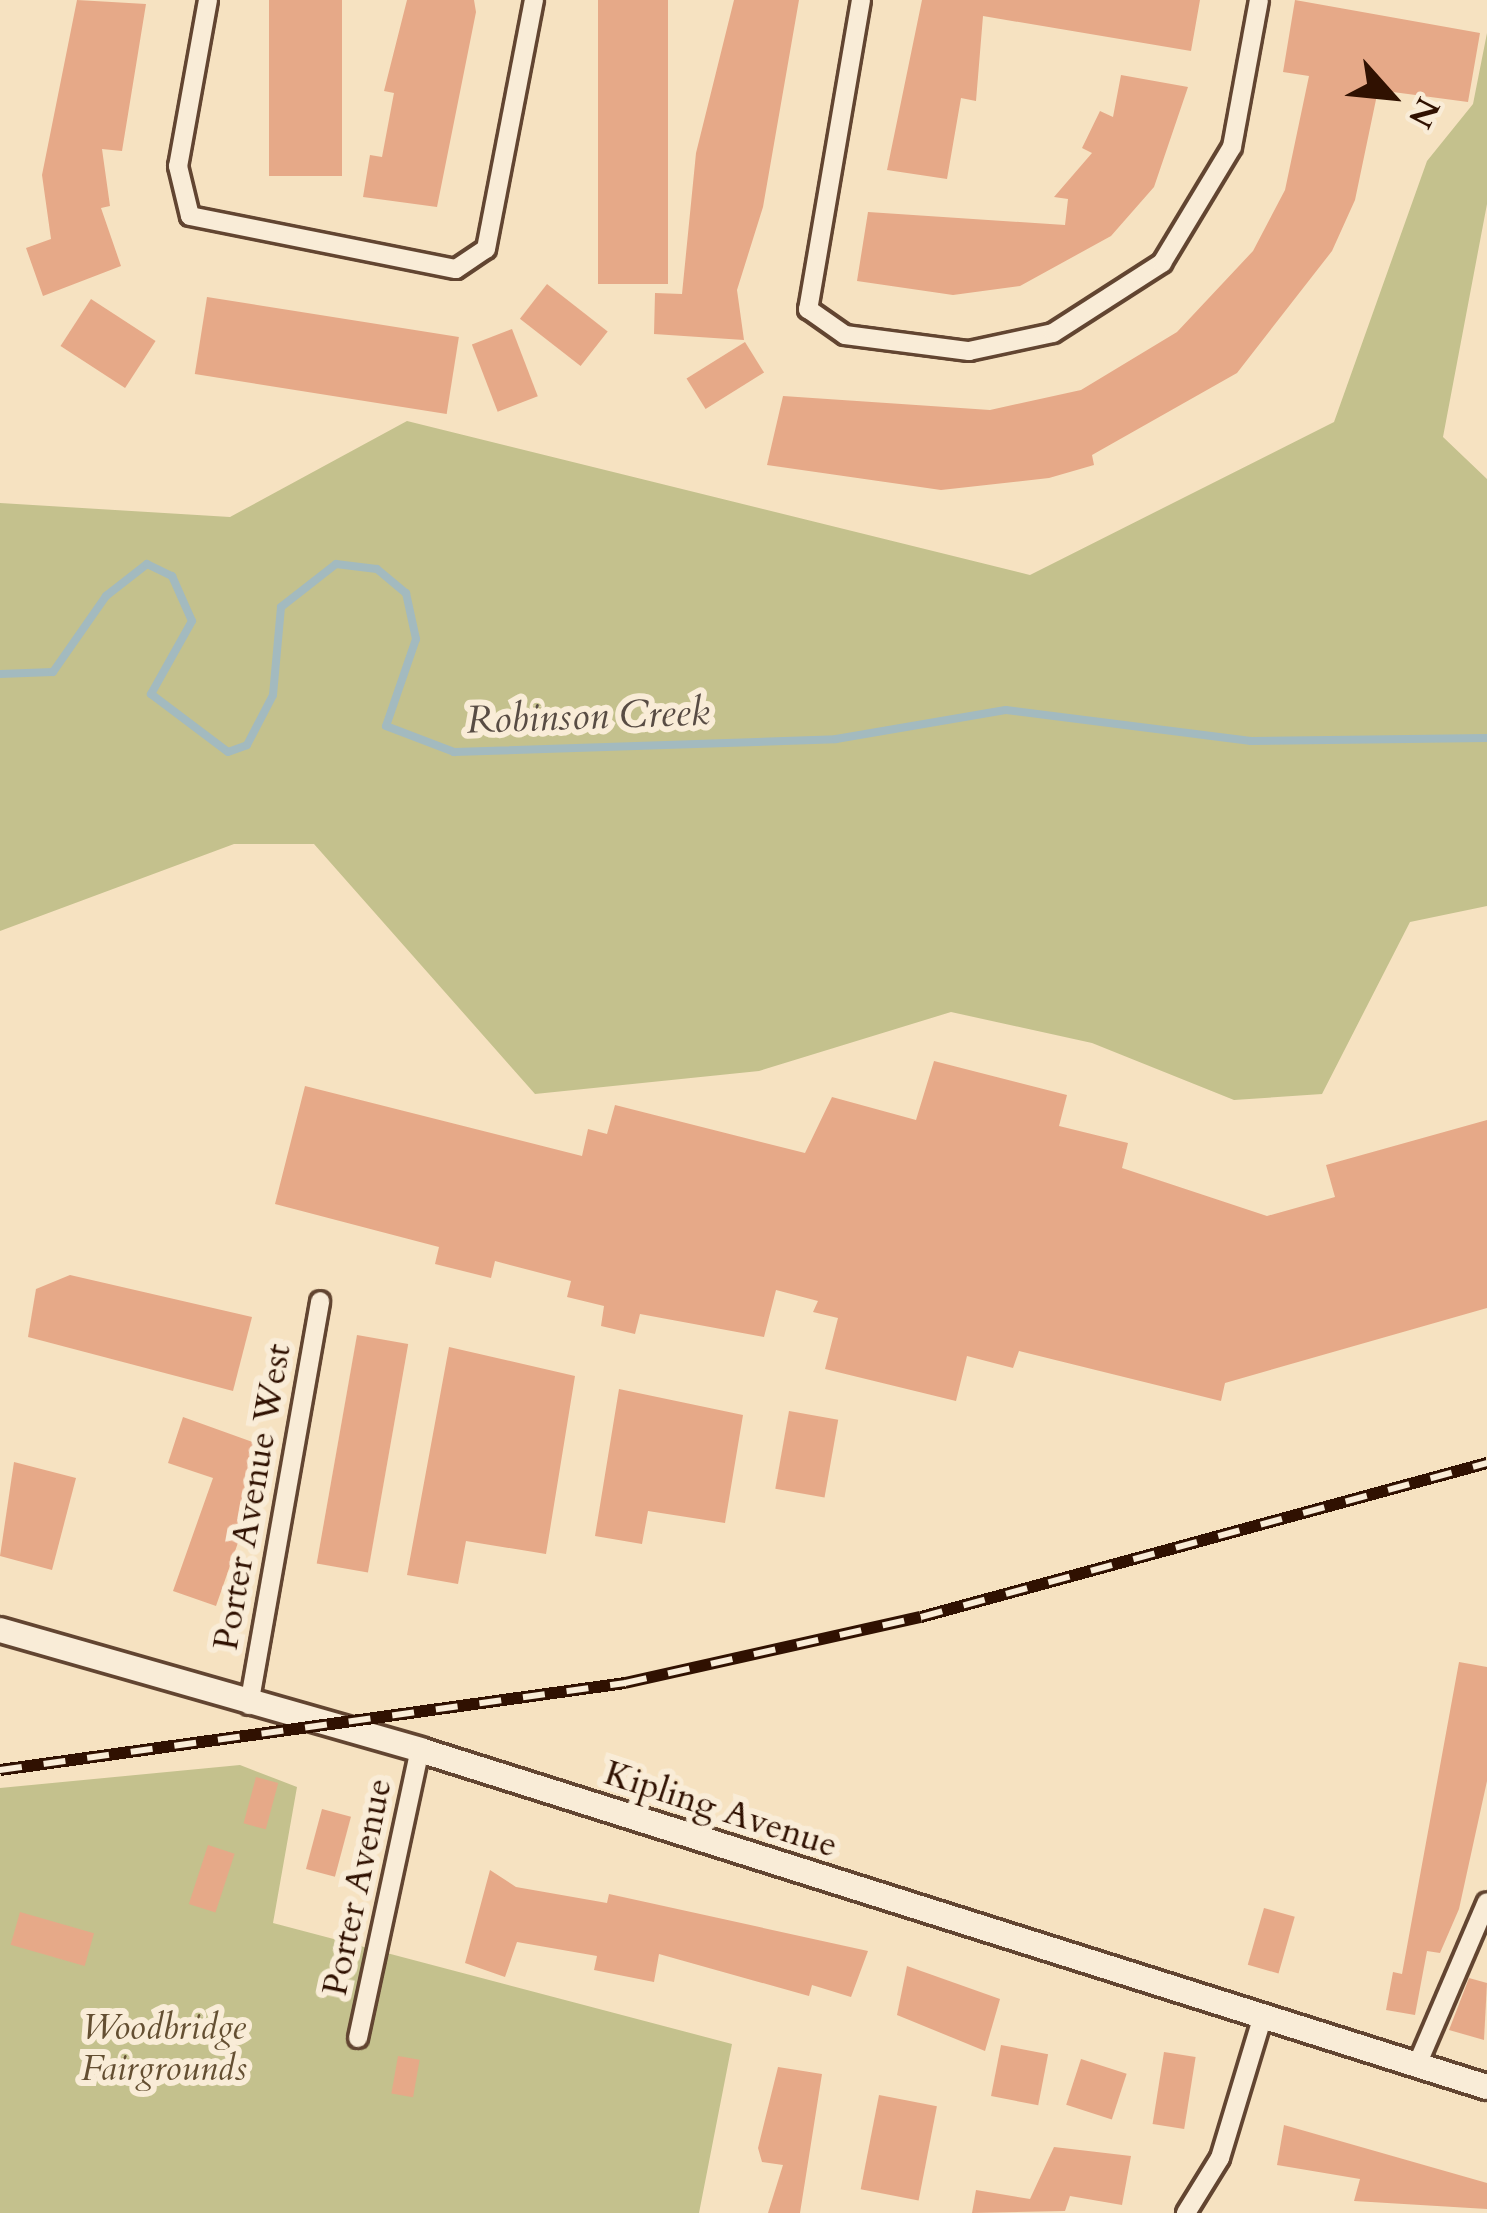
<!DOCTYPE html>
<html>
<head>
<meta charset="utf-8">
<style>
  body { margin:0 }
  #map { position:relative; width:1487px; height:2213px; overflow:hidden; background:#f6e2c1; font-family:Cardo,serif }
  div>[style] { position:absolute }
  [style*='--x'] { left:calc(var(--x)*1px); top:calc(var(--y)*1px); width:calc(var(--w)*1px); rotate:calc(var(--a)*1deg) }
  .green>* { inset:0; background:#c4c18d }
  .stream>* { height:8px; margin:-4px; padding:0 4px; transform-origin:4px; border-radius:4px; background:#a3babf }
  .building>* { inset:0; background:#e6a988; transform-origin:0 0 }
  .roads { filter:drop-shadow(3px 0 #624531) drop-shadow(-3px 0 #624531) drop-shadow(0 3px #624531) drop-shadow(0 -3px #624531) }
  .minor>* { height:18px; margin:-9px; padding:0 9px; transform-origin:9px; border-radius:9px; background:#f9ecd7 }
  .tertiary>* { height:24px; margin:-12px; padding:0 12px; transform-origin:12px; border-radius:12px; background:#f9ecd7 }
  .rail>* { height:12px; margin-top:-6px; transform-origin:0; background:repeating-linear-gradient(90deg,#f9ecd7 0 22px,#301101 0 44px); box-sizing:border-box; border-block:3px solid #301101 }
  span { translate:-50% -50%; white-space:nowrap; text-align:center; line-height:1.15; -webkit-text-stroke:12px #f9ecd7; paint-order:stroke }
  .street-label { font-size:36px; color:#301101 }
  .park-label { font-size:36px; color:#644f32; font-style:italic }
  .water-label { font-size:39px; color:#584c44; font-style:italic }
  .north { position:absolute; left:1331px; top:36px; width:120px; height:120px; -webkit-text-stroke:9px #f9ecd7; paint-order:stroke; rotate:117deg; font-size:33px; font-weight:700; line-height:48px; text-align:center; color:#301101 }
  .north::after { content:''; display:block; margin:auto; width:42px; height:54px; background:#301101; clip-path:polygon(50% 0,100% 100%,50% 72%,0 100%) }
</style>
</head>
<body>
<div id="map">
  <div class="green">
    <div style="clip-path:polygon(1487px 33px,1487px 204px,1443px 437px,1487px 479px,1487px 906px,1410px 922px,1322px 1094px,1234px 1100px,1092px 1043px,951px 1012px,759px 1071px,535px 1094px,314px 844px,234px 844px,0 931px,0 503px,230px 517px,407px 421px,1030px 575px,1334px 422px,1427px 161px,1473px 104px)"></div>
    <div style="clip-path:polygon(240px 1765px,297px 1787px,273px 1923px,732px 2044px,699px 2213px,0 2213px,0 1788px)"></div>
  </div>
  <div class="stream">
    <div style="--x:0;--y:674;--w:53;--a:-2.2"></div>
    <div style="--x:53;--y:672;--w:93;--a:-55.1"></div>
    <div style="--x:106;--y:596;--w:52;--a:-38"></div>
    <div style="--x:147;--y:564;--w:28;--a:26"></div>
    <div style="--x:172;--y:576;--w:49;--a:66"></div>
    <div style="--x:192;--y:621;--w:84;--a:119.3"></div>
    <div style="--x:151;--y:694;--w:96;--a:37"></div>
    <div style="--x:228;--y:752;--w:20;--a:-20"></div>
    <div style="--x:247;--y:745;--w:56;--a:-62.5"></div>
    <div style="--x:273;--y:695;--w:88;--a:-84.8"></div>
    <div style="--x:281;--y:607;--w:70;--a:-38"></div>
    <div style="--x:336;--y:564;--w:41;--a:7"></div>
    <div style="--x:377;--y:569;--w:38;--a:40"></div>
    <div style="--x:406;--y:593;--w:47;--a:77.7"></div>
    <div style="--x:416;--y:639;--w:92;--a:109"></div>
    <div style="--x:386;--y:726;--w:73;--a:20.9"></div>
    <div style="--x:454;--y:752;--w:382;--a:-1.9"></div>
    <div style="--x:836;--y:739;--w:172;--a:-9.7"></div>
    <div style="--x:1006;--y:710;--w:247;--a:7.2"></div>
    <div style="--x:1251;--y:741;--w:236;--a:-0.7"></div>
  </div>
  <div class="building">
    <div style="clip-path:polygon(77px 0,146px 4px,122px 151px,102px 149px,110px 206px,101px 208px,121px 266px,43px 296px,26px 248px,51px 239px,42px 175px)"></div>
    <div style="left:269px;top:0;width:73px;height:176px"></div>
    <div style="clip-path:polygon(407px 0,474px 0,476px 12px,437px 207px,363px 197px,370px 155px,382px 157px,394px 93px,384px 91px)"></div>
    <div style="left:598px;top:0;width:70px;height:284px"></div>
    <div style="clip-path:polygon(734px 0,799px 0,763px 207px,737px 290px,744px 340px,654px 334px,655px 293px,682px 294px,696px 153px)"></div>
    <div style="clip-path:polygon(922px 0,1200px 0,1191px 51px,983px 16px,976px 101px,961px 98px,947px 179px,887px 170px)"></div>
    <div style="clip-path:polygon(1295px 0,1480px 33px,1468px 102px,1378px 90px,1355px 200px,1332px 251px,1237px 373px,1092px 455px,1094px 465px,1049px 478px,941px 490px,767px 465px,783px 396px,990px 410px,1081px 390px,1177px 332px,1253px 251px,1285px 190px,1309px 76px,1283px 72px)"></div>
    <div style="clip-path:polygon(1121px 75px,1188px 87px,1154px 187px,1111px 236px,1020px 286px,953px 295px,857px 281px,868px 212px,1065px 225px,1068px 199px,1054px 197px,1092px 153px,1082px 148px,1100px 111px,1113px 117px)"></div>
    <div style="left:547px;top:284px;width:77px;height:44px;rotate:38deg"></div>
    <div style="left:207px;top:297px;width:255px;height:78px;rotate:9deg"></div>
    <div style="left:91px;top:299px;width:77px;height:56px;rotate:33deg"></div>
    <div style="left:512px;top:329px;width:72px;height:43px;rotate:69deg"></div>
    <div style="left:745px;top:342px;width:36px;height:69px;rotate:58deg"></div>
    <div style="clip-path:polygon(934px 1061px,1067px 1095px,1059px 1126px,1128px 1143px,1122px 1168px,1267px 1216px,1335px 1197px,1326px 1165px,1487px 1120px,1487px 1308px,1225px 1383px,1221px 1401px,1019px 1351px,1013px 1368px,967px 1356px,956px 1401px,825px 1369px,838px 1318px,813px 1312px,818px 1301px,776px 1290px,764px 1337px,640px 1314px,635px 1334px,601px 1326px,604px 1306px,567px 1297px,571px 1281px,495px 1261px,491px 1278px,435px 1264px,439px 1247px,275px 1204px,305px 1086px,582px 1156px,588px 1129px,607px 1134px,615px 1105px,805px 1153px,832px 1097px,916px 1120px)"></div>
    <div style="clip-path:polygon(70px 1275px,252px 1317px,233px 1391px,28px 1337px,36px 1289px)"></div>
    <div style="left:357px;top:1335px;width:52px;height:232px;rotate:10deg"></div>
    <div style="clip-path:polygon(449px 1347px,575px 1376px,546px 1554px,466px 1541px,458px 1584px,407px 1575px)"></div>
    <div style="clip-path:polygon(619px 1389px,743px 1415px,725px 1523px,648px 1511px,642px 1544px,595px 1536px)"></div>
    <div style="left:789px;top:1411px;width:50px;height:79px;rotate:10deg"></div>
    <div style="clip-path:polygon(183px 1417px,258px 1444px,258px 1485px,216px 1606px,173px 1591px,213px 1478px,168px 1463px)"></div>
    <div style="clip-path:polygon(14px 1462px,76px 1478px,52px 1570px,0 1556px)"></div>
    <div style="clip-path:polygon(1459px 1662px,1487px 1667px,1487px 1781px,1459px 1909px,1440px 1953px,1427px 1951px,1415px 2015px,1386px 2010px,1393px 1972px,1402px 1974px)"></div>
    <div style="left:256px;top:1777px;width:23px;height:48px;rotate:15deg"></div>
    <div style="left:322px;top:1809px;width:30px;height:62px;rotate:15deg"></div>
    <div style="left:208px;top:1845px;width:28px;height:62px;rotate:18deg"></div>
    <div style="clip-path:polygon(490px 1870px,516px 1887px,607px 1903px,609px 1894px,868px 1951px,851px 1997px,812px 1985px,809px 1996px,659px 1954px,654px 1982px,594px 1970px,597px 1956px,517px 1942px,505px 1977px,465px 1963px)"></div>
    <div style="left:1264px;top:1908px;width:32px;height:59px;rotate:16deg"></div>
    <div style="left:20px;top:1912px;width:77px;height:34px;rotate:16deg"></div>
    <div style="clip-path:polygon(907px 1966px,1000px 1999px,985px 2051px,897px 2015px)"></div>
    <div style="clip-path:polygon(1469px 1978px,1487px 1983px,1484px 2040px,1449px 2030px)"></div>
    <div style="left:1001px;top:2045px;width:48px;height:52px;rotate:11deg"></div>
    <div style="left:1164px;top:2052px;width:32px;height:73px;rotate:9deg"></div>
    <div style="left:398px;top:2056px;width:22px;height:38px;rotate:10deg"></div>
    <div style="left:1081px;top:2059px;width:48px;height:48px;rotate:18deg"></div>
    <div style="clip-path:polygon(778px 2067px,822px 2074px,800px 2213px,768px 2213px,783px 2165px,762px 2162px,758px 2148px)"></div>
    <div style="left:879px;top:2095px;width:59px;height:96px;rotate:11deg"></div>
    <div style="clip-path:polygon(1284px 2125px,1487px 2183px,1487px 2209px,1354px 2201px,1360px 2179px,1277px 2165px)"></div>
    <div style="clip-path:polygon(1054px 2147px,1131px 2156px,1122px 2205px,1070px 2196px,1065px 2211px,972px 2213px,976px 2190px,1030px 2199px)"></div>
  </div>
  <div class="roads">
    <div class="minor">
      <div style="--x:208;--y:0;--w:169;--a:100.2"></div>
      <div style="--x:178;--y:166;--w:51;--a:76.5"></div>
      <div style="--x:190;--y:216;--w:271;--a:11.3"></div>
      <div style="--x:456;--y:269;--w:36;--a:-34"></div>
      <div style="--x:486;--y:249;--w:254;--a:-79.1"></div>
      <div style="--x:861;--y:0;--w:314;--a:99.7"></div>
      <div style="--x:808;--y:309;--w:45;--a:35.1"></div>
      <div style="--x:845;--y:335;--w:125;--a:7.4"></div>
      <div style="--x:969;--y:351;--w:86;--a:-12.1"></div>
      <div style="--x:1053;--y:333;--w:130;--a:-32.7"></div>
      <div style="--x:1162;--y:263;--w:135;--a:-58.9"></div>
      <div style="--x:1232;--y:147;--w:149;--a:-79.6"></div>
      <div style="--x:249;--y:1705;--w:410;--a:-80"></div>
      <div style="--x:358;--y:2038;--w:295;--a:-77.9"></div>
      <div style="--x:1417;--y:2065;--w:177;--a:-66.8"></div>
      <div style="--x:1186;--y:2213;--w:65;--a:-58.3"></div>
      <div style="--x:1220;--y:2158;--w:145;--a:-73.2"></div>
    </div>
    <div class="tertiary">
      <div style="--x:0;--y:1630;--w:437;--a:15.9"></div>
      <div style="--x:420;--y:1750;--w:1119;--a:17.53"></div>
    </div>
  </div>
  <div class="rail">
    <div style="--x:0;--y:1770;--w:631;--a:-7.92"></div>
    <div style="--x:625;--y:1683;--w:303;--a:-12.6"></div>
    <div style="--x:921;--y:1617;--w:587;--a:-15.22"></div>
  </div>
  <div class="street-label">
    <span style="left:252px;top:1497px;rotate:-80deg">Porter Avenue West</span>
    <span style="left:721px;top:1809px;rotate:18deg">Kipling Avenue</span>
    <span style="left:357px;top:1887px;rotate:-78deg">Porter Avenue</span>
  </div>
  <div class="park-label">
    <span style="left:164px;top:2048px">Woodbridge<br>Fairgrounds</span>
  </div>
  <div class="water-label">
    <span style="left:588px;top:717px;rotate:-2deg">Robinson Creek</span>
  </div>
  <div class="north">N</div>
</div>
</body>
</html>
